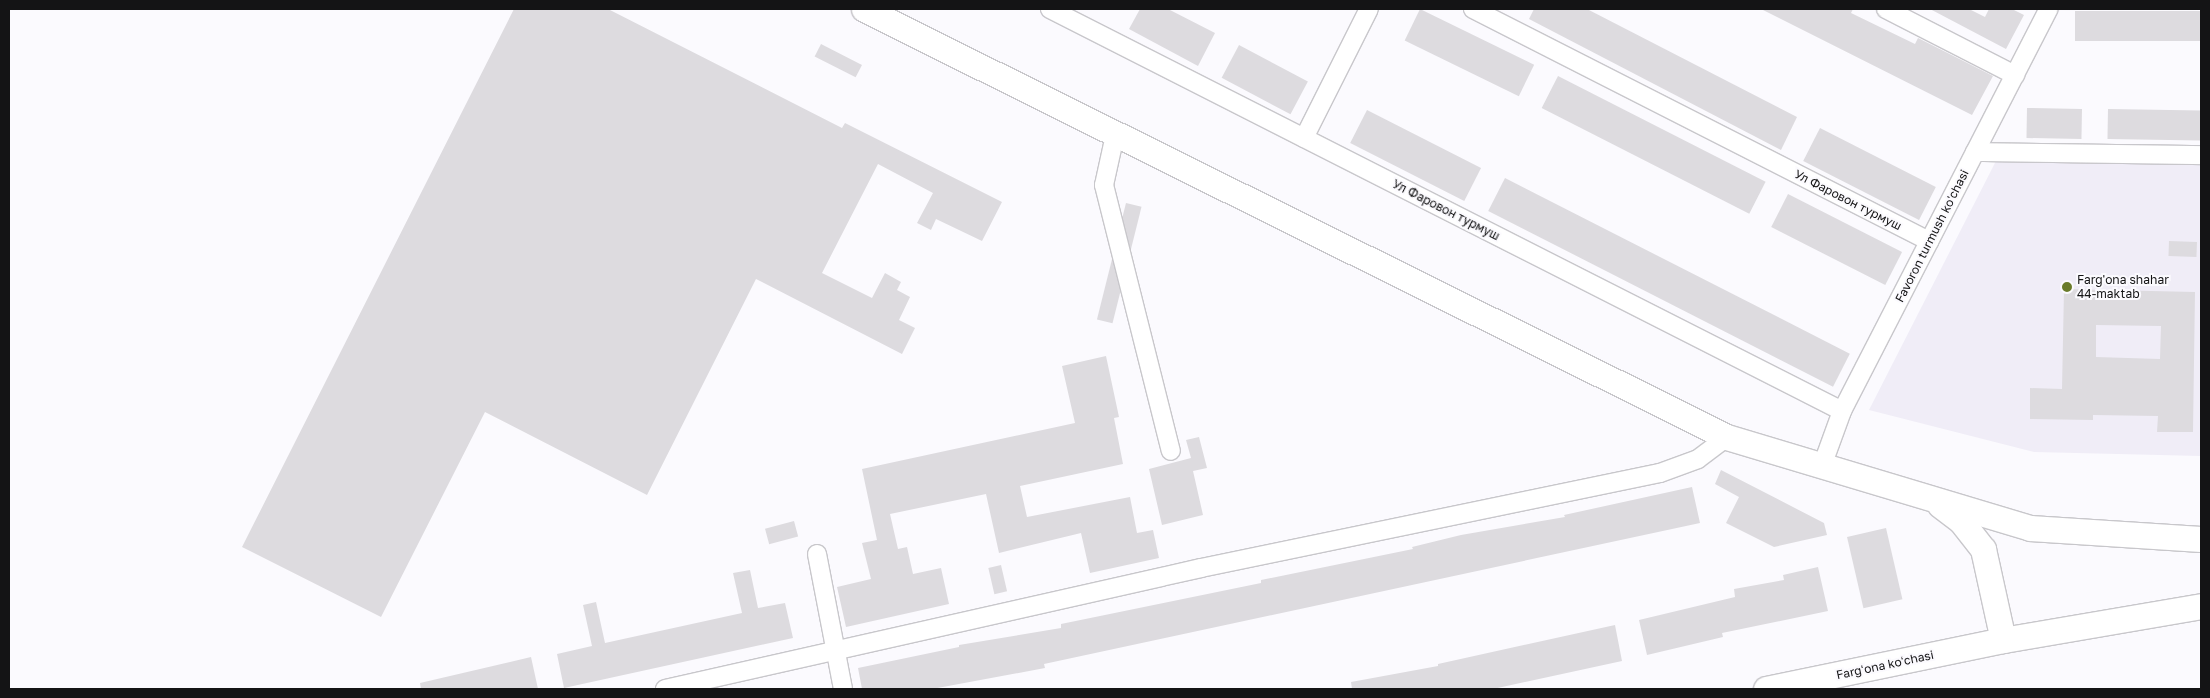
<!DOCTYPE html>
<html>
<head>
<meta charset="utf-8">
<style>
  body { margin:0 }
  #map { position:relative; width:2210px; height:698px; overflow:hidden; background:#fbfafe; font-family:"Golos Text",sans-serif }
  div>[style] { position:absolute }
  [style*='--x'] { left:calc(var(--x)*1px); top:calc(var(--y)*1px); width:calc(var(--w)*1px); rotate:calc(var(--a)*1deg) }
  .built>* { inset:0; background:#f0edf7 }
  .building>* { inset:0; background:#dddbdf; transform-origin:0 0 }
  .roads { filter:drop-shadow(1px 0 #c8c7cb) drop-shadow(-1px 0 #c8c7cb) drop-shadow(0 1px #c8c7cb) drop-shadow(0 -1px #c8c7cb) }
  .street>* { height:18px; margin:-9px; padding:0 9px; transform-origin:9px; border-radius:9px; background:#fff }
  .secondary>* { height:25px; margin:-12.5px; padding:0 12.5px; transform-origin:12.5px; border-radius:12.5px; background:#fff }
  .dots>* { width:14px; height:14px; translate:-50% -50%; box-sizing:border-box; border:2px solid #fbfafe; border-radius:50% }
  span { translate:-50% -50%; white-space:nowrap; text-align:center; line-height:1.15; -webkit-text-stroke:4px #fbfafe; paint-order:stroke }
  .street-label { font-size:12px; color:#141415 }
  .poi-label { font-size:12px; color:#141415 }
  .left { translate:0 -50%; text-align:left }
  .frame { position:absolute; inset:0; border:10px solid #141415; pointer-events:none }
</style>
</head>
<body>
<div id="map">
  <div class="built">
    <div style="clip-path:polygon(1997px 159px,2201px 163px,2201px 456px,2034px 452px,1869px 410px)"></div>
  </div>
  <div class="building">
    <div style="clip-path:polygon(514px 9px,608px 9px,842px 128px,845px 123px,1002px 202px,982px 241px,936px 219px,931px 230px,917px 223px,933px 193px,878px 164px,822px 273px,872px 298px,885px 273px,901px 282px,897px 290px,910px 297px,899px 320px,915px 328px,902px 354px,756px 279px,647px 495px,485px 412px,381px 617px,242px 547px)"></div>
    <div style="clip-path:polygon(1140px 9px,1168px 9px,1215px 33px,1198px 66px,1129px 29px)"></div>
    <div style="left:1420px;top:9px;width:127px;height:35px;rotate:26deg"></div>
    <div style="clip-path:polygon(1534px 9px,1587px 9px,1797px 117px,1781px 150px,1529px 19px)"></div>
    <div style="clip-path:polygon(1761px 9px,1853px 9px,1851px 13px,1915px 44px,1918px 38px,1993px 76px,1972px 115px)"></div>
    <div style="clip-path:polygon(1930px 9px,1969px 9px,1985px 17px,1989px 9px,2012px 9px,2024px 15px,2006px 49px)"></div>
    <div style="left:2075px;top:11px;width:126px;height:30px"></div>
    <div style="left:821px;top:44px;width:46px;height:14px;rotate:27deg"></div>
    <div style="left:1239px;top:45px;width:78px;height:37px;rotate:28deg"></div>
    <div style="left:1558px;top:76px;width:233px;height:36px;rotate:27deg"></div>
    <div style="left:2027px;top:108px;width:55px;height:30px;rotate:1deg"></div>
    <div style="left:2108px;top:109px;width:93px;height:30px;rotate:1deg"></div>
    <div style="left:1367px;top:110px;width:128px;height:37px;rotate:27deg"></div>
    <div style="left:1820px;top:128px;width:130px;height:37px;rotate:27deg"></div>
    <div style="left:1505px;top:178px;width:387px;height:37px;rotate:27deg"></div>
    <div style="left:1788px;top:194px;width:128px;height:37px;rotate:27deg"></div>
    <div style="left:1126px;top:203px;width:16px;height:120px;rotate:14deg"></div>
    <div style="left:2169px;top:241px;width:28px;height:15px;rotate:2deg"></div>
    <div style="clip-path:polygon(evenodd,2064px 289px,2195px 292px,2193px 432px,2157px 432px,2158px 416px,2093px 415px,2093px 420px,2030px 419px,2030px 388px,2062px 389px,2064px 289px,2096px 325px,2161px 326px,2160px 359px,2096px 357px,2096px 325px)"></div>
    <div style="clip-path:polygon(1106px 356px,1119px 417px,1114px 418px,1123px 464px,1020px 486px,1027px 517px,1130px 497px,1137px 533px,1153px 530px,1159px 558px,1090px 573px,1081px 533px,999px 553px,986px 494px,890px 514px,898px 549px,907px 547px,913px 574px,941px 568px,949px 604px,846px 627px,837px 587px,871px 579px,862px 543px,877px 540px,862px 469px,1075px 423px,1062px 366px)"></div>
    <div style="clip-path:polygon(1199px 437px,1207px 468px,1193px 471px,1203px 515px,1162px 525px,1149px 469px,1191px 458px,1186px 440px)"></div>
    <div style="clip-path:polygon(1721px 470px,1824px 523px,1827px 535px,1774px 547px,1726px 523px,1739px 497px,1715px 484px)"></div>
    <div style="clip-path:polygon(1692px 487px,1700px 523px,1044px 664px,1045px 668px,932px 689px,862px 689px,858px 668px,959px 647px,959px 645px,1061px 628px,1061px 624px,1261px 583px,1261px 580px,1413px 549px,1412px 547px,1461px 535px,1565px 517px,1564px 515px)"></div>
    <div style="left:794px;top:521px;width:16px;height:30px;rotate:75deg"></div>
    <div style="left:1886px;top:528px;width:73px;height:40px;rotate:77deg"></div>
    <div style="left:1001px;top:565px;width:27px;height:13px;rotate:77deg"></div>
    <div style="clip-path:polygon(1818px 567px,1828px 611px,1722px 633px,1723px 637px,1647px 655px,1639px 620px,1735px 597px,1734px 589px,1784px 580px,1783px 575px)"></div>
    <div style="clip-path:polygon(750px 570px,758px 608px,785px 603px,793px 638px,564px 688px,557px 654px,592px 646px,583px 605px,596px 602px,605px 643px,742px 613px,733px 573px)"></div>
    <div style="clip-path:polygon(1615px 625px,1622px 661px,1493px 689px,1352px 689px,1351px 682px,1438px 666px,1438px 664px)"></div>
    <div style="clip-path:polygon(531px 657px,538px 689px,421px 689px,420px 683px)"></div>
  </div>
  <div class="roads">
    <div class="street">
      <div style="--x:1050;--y:9;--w:888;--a:26.91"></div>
      <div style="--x:1473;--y:9;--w:512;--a:26.97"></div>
      <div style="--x:1886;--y:9;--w:145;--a:27.1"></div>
      <div style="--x:1115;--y:135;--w:51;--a:102.4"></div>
      <div style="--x:1104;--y:185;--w:274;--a:75.9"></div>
      <div style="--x:1304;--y:138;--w:144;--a:-63.3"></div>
      <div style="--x:1975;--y:152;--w:226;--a:0.8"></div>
      <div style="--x:1822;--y:466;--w:59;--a:-70"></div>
      <div style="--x:1842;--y:411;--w:452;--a:-62.8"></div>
      <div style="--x:817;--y:554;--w:137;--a:79.1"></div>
      <div style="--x:665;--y:689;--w:549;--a:-12.72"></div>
      <div style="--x:1201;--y:568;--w:469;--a:-11.7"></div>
      <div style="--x:1660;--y:473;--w:40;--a:-20.2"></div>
      <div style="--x:1698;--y:459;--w:36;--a:-37"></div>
    </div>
    <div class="secondary">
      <div style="--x:864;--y:9;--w:963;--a:26.38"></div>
      <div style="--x:1727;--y:437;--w:316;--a:16.7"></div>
      <div style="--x:2030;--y:528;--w:171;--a:3.7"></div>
      <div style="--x:1940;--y:505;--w:26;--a:37"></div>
      <div style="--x:1961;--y:521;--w:36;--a:52"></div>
      <div style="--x:1983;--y:549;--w:93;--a:77.6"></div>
      <div style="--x:1766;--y:689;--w:242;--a:-11.7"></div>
      <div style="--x:2003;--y:640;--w:201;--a:-9.7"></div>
    </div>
  </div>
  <div class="dots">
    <div style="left:2067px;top:287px;background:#6a7b2a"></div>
  </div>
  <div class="street-label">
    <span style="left:1848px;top:200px;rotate:27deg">Ул Фаровон турмуш</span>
    <span style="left:1446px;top:210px;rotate:27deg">Ул Фаровон турмуш</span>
    <span style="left:1932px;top:236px;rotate:-63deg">Favoron turmush ko'chasi</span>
    <span style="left:1885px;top:665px;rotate:-12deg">Fargʻona koʻchasi</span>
  </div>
  <div class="poi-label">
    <span class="left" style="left:2077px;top:287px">Farg'ona shahar<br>44-maktab</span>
  </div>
  <div class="frame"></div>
</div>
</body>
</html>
